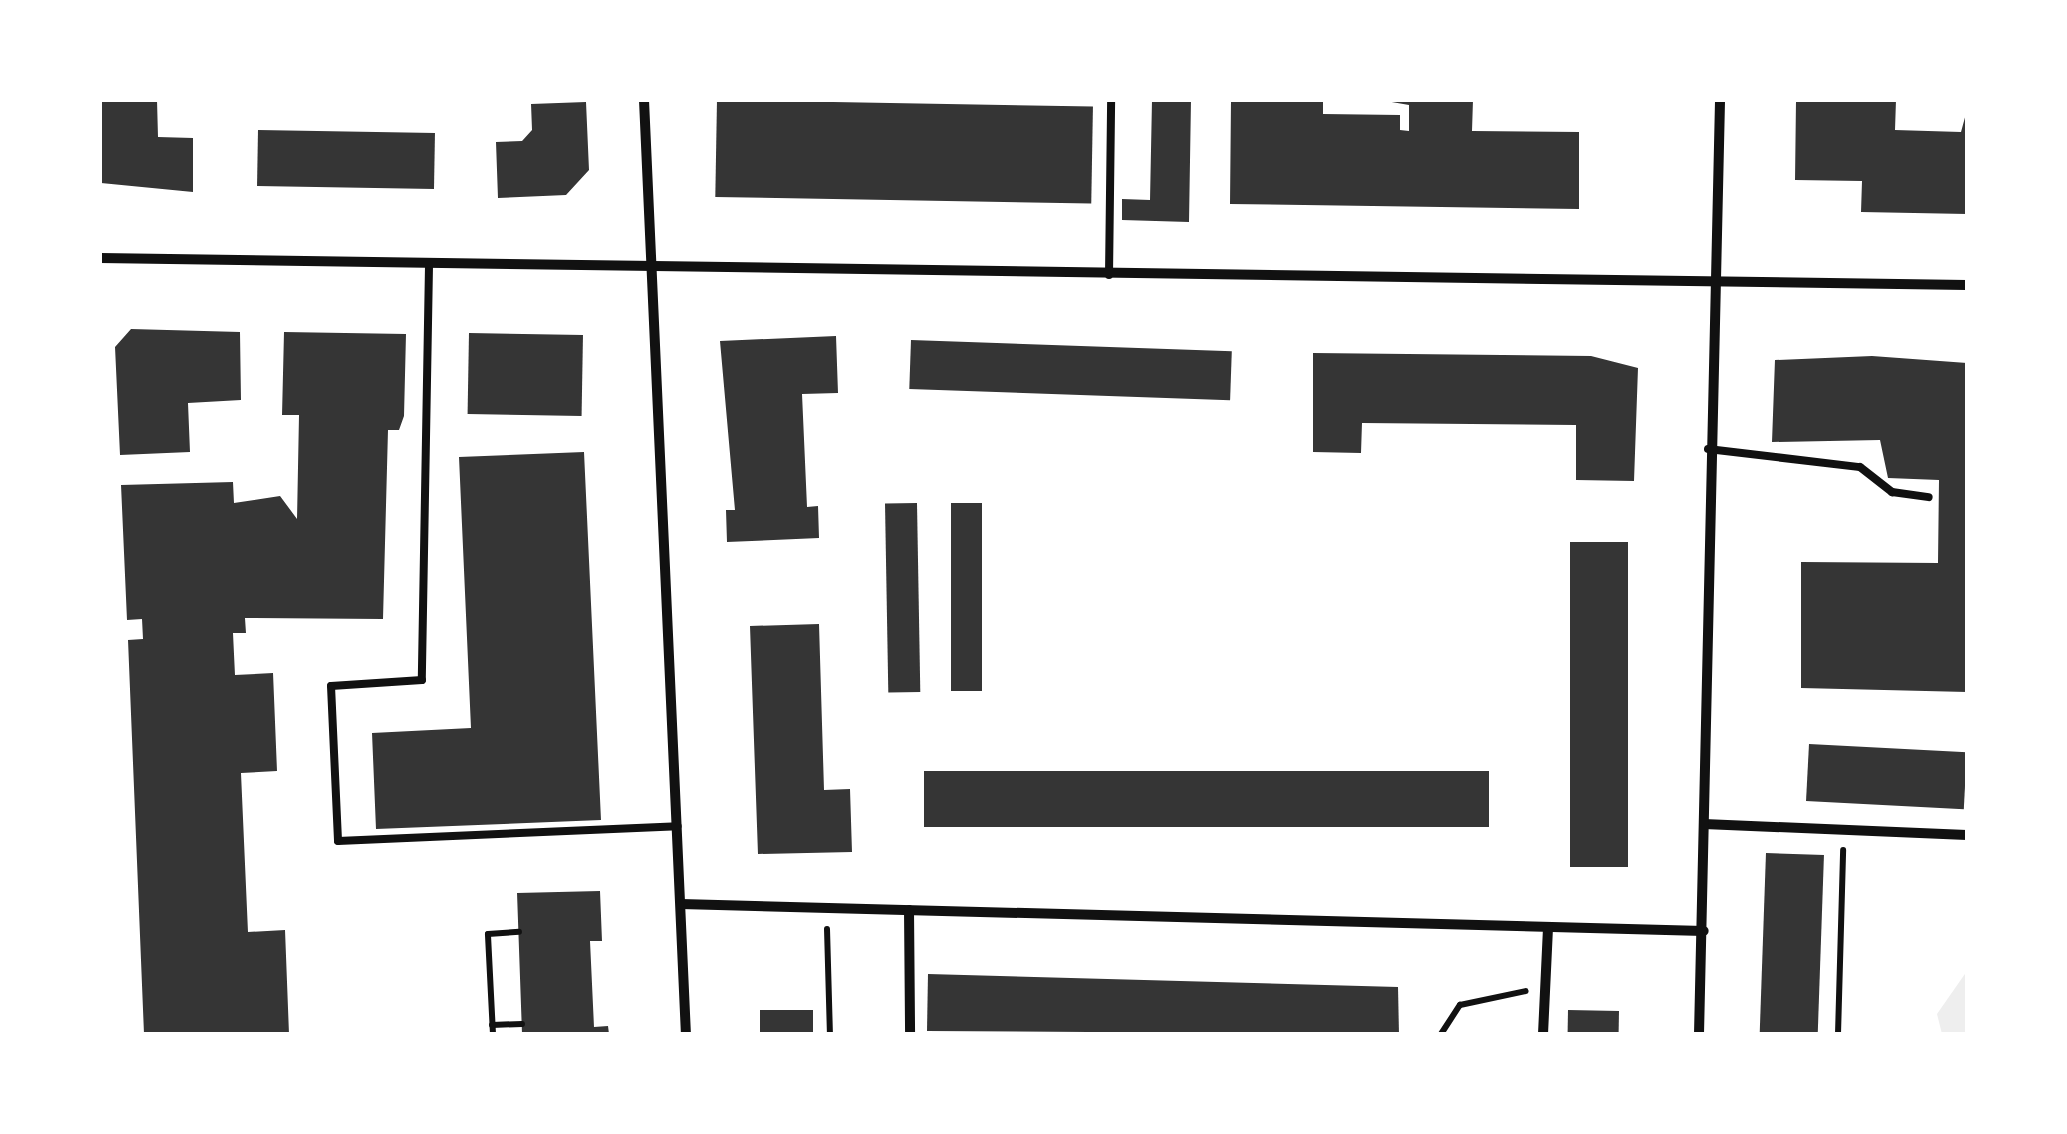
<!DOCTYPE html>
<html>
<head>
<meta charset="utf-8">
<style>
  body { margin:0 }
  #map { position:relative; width:2067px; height:1134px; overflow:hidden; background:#fff; font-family:Poppins,sans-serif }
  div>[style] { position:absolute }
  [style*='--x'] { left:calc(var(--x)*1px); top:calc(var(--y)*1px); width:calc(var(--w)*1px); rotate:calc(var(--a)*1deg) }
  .green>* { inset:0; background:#eee }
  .building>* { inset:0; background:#353535; transform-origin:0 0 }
  .path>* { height:6px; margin:-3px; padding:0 3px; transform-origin:3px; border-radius:3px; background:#111 }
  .service>* { height:8px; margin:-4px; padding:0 4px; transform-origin:4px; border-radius:4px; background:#111 }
  .minor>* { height:10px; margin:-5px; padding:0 5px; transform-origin:5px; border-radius:5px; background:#111 }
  span { translate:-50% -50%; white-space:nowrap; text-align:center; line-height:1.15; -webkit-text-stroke:9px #fff; paint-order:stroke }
  .frame { position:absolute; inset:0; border:102px solid #fff; pointer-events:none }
</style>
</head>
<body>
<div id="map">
  <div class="green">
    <div style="clip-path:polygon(1967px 971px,1967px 1032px,1942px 1034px,1937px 1014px)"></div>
  </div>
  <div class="building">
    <div style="clip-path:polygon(100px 100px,157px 100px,158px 137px,193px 138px,193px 192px,101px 183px)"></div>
    <div style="left:717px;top:100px;width:376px;height:97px;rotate:1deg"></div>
    <div style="clip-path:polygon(1152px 100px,1191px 100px,1189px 222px,1122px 220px,1122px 199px,1150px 200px)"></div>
    <div style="clip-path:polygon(1231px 100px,1323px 100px,1323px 114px,1400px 115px,1400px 130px,1409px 131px,1409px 105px,1380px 100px,1473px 100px,1472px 131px,1579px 132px,1579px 209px,1230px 204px)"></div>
    <div style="clip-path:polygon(1796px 100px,1896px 100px,1895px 130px,1961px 132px,1967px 110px,1967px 214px,1861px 212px,1862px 181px,1795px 180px)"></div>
    <div style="clip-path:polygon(586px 102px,589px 170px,566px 195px,498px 198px,496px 142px,522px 141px,532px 130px,531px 104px)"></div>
    <div style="left:258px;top:130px;width:177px;height:56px;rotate:1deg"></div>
    <div style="clip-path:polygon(131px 329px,240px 332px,241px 400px,188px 403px,190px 452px,120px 455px,115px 347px)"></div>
    <div style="clip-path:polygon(284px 332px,406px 334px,404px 416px,399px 430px,388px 430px,383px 619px,245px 618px,246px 633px,233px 633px,235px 675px,273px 673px,277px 771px,241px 773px,248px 932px,285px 930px,289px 1034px,144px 1034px,128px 640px,143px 639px,142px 619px,127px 620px,121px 485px,233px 482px,234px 503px,280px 496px,297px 519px,299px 415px,282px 415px)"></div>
    <div style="left:469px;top:333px;width:114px;height:81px;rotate:1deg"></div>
    <div style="clip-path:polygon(836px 336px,838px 393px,802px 394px,807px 507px,818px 506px,819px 538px,727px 542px,726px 510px,735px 510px,720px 341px)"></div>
    <div style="left:911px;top:340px;width:321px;height:49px;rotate:2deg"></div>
    <div style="clip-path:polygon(1313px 353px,1591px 356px,1638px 368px,1634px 481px,1576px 480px,1576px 425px,1362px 423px,1361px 453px,1313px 452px)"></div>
    <div style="clip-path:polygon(1872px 356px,1967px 363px,1967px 692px,1801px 688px,1801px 562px,1938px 563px,1939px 480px,1888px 478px,1880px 440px,1772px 442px,1775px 360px)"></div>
    <div style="clip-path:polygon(584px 452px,601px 820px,376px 829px,372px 733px,471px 728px,459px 457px)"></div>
    <div style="left:917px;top:503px;width:189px;height:32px;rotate:89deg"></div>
    <div style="left:951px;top:503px;width:31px;height:188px"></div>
    <div style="left:1570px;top:542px;width:58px;height:325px"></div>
    <div style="clip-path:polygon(819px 624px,824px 790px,850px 789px,852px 852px,758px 854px,750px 626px)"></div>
    <div style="left:1809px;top:744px;width:158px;height:57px;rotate:3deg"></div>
    <div style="left:924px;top:771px;width:565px;height:56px"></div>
    <div style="left:1766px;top:853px;width:58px;height:181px;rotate:2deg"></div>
    <div style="clip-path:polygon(600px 891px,602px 941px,590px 941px,594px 1027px,608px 1026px,609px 1034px,522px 1034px,517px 893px)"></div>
    <div style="clip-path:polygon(928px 974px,1398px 987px,1399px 1034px,927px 1031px)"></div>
    <div style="left:813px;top:1010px;width:24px;height:53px;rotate:90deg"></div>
    <div style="left:1568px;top:1010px;width:51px;height:24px;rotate:1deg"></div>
  </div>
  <div class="path">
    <div style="--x:827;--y:929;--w:105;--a:88.4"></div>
    <div style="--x:492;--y:1025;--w:30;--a:-2"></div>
    <div style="--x:493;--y:1034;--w:100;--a:-92.9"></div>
    <div style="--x:488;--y:934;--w:31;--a:-4"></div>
    <div style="--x:1441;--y:1034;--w:35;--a:-57"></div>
    <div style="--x:1460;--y:1005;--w:67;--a:-12"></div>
    <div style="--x:1838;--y:1034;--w:184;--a:-88.4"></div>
  </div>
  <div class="service">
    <div style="--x:429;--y:266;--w:414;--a:91"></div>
    <div style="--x:422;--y:680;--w:91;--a:176.2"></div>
    <div style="--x:331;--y:686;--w:155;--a:87.4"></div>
    <div style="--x:338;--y:841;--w:340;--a:-2.5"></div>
    <div style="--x:1109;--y:275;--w:175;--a:-89.3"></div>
    <div style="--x:1708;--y:449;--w:153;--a:6.8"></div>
    <div style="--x:1860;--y:467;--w:41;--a:38"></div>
    <div style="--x:1892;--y:492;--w:37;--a:8"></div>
  </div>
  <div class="minor">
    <div style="--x:644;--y:100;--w:935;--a:87.43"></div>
    <div style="--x:100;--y:258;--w:1867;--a:0.83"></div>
    <div style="--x:1704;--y:824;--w:263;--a:2.4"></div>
    <div style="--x:681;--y:904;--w:1023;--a:1.51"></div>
    <div style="--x:909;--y:910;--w:124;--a:89.5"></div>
    <div style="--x:1543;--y:1034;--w:107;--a:-87.3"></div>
    <div style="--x:1699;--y:1034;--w:934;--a:-88.71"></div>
  </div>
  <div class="frame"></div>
</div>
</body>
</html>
